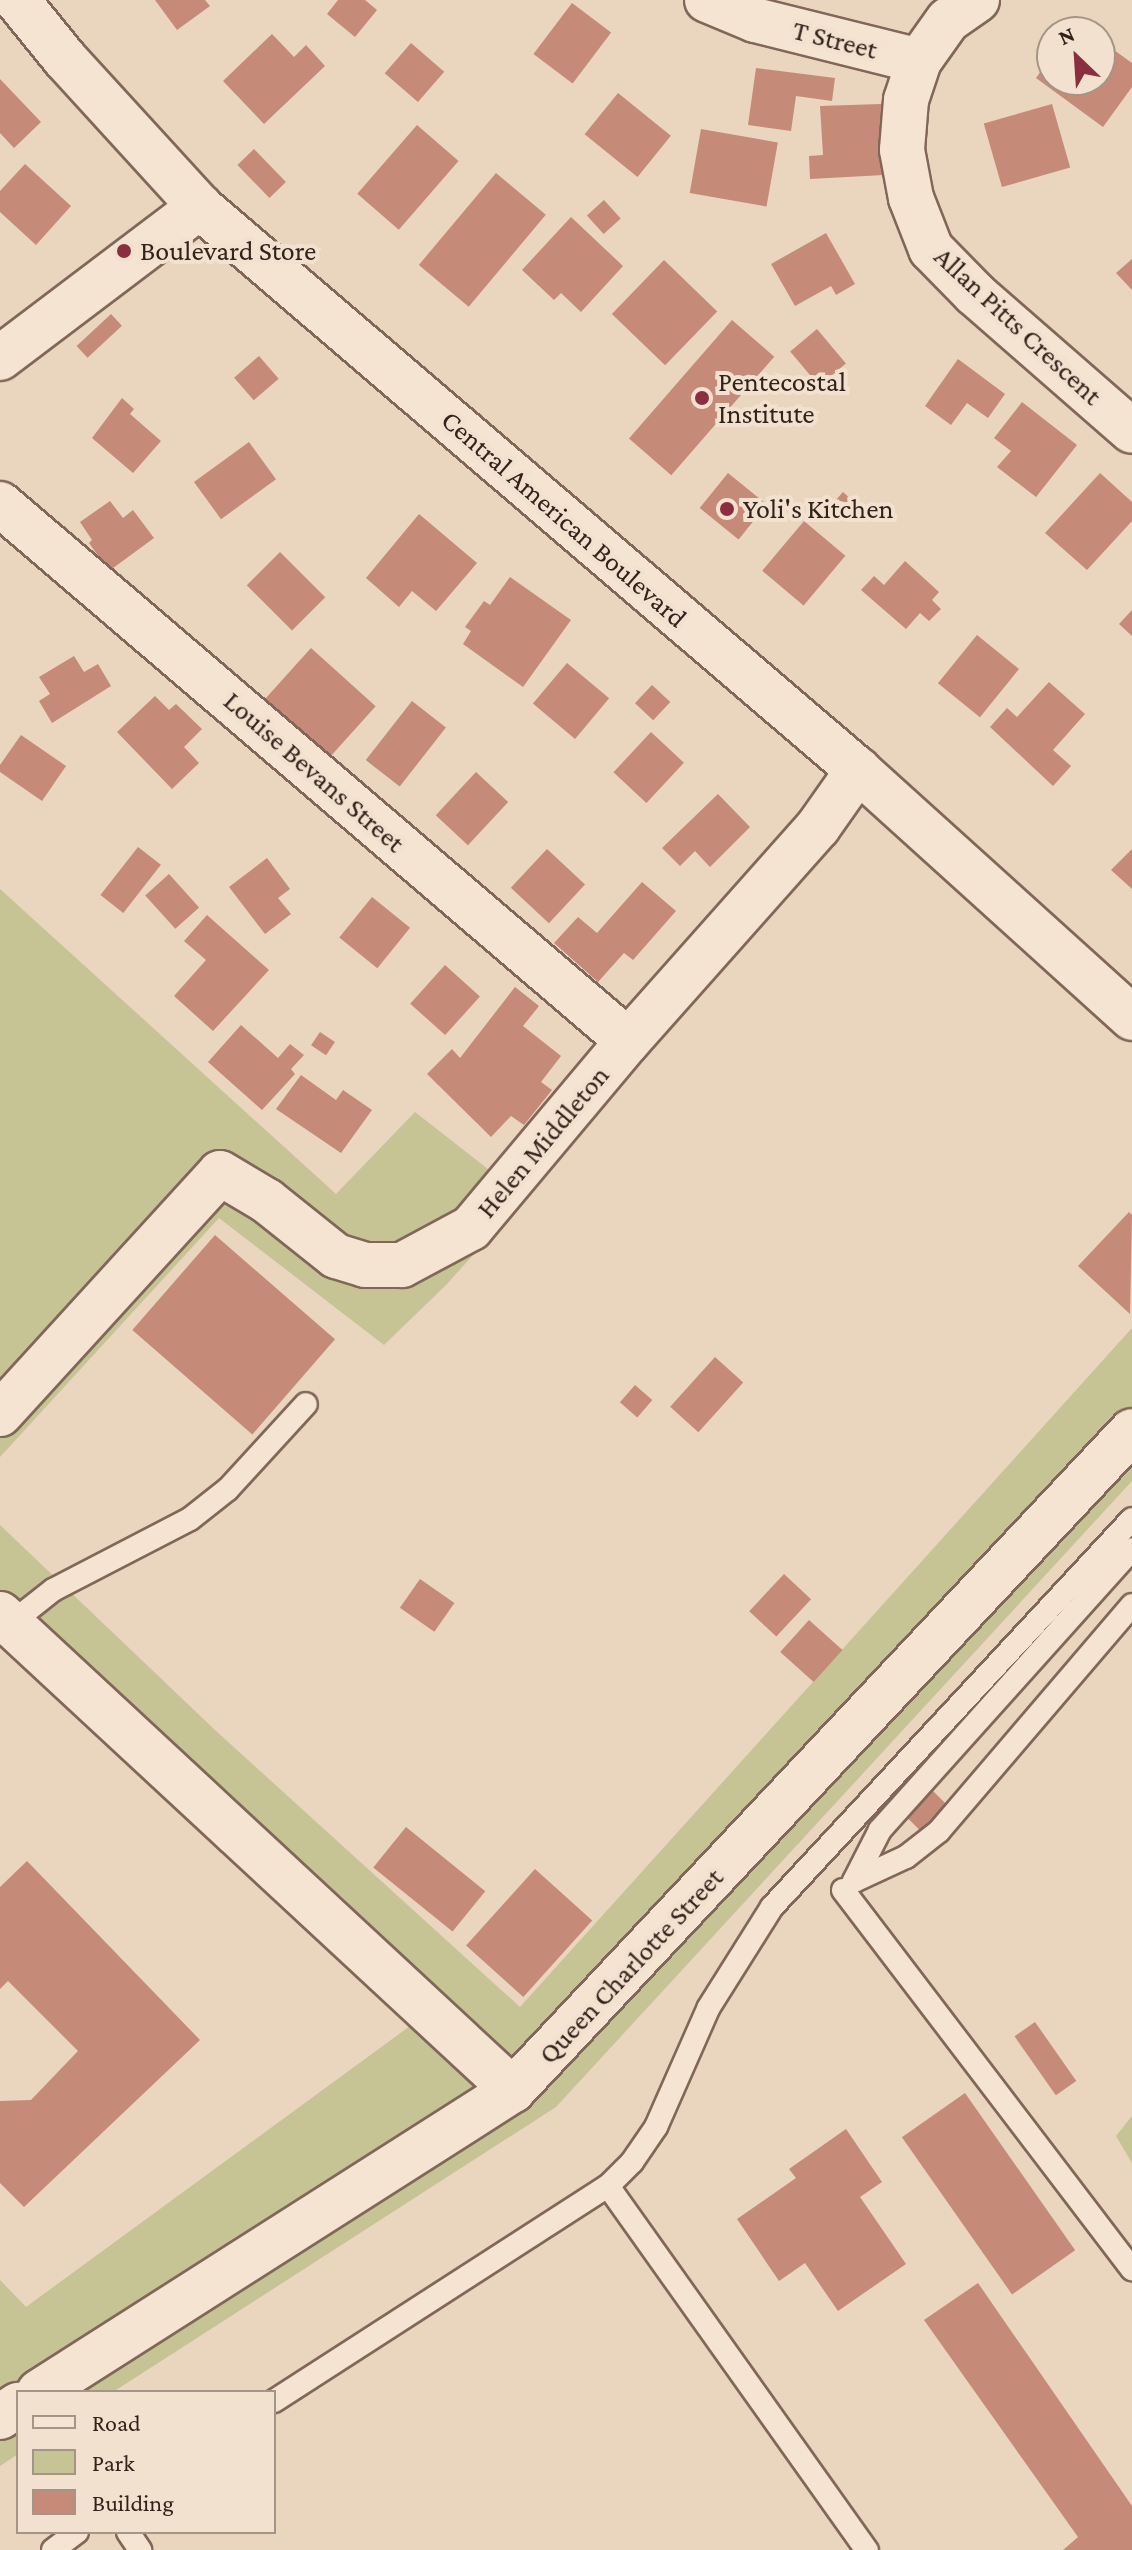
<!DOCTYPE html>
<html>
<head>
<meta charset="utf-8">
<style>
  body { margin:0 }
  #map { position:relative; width:1132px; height:2550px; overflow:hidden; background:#ead5bf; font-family:"Crimson Pro",serif }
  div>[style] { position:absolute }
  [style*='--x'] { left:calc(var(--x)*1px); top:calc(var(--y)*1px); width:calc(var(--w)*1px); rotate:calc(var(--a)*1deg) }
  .green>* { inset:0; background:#c6c394 }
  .building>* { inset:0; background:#c58a78; transform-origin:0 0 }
  .roads { filter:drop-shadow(2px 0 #816759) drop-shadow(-2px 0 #816759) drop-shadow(0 2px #816759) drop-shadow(0 -2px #816759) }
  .lane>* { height:22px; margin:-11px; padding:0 11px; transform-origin:11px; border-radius:11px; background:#f5e4d1 }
  .street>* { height:44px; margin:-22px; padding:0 22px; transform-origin:22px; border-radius:22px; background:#f5e4d1 }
  .secondary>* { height:44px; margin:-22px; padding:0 22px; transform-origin:22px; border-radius:22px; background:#f5e4d1 }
  .dots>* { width:22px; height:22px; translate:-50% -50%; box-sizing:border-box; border:4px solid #f2e1ce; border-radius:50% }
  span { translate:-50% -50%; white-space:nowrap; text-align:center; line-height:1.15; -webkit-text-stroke:8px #f2e1ce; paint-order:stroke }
  .street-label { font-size:28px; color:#31231c }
  .poi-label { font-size:28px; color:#31231c }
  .left { translate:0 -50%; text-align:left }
  .legend { position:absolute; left:16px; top:2390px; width:260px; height:144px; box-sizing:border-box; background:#f2e1ce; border:2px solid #a59587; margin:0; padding:10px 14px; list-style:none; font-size:24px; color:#31231c }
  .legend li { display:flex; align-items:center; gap:16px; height:40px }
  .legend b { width:40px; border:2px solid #a59587 }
  .north { position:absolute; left:1036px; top:16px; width:80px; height:80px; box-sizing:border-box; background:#f2e1ce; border:2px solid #a59587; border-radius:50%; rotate:335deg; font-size:22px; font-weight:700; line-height:32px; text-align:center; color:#31231c }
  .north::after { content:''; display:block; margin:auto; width:28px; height:36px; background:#8b2e3f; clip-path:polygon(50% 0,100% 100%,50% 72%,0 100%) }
</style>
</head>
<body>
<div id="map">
  <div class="green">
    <div style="clip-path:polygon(0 889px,336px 1194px,415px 1112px,525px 1198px,445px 1286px,384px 1345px,219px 1218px,0 1457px)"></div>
    <div style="clip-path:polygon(1132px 1328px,1132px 1481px,556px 2107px,113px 2392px,18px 2392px,18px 2454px,0 2466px,0 2280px,26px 2307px,421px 2018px,0 1631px,0 1525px,215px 1730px,520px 2007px)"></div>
    <div style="clip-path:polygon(1132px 2116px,1132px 2163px,1116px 2136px)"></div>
  </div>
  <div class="building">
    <div style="clip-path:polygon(155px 0,205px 0,210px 6px,177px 30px)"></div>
    <div style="clip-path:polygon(338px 0,365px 0,377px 10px,355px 37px,327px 14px)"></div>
    <div style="left:572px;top:3px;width:49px;height:64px;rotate:37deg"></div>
    <div style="clip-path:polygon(1076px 23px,1089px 32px,1070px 32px)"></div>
    <div style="clip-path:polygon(272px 34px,294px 57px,306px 45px,325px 66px,264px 124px,223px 81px)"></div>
    <div style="clip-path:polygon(1100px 40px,1132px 63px,1132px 87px,1103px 127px,1036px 78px,1052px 56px,1052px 80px,1100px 80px)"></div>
    <div style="left:411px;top:43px;width:44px;height:40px;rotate:41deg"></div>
    <div style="clip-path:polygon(756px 68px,835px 78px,832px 101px,796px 96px,791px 131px,748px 125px)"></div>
    <div style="clip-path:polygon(0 79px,41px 122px,14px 148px,0 133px)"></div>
    <div style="left:618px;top:93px;width:68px;height:53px;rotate:39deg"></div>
    <div style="clip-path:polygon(881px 104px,884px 175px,810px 179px,809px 156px,823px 155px,820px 106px)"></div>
    <div style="left:1052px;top:104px;width:66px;height:71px;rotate:74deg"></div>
    <div style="left:417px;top:125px;width:55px;height:91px;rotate:41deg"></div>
    <div style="left:701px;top:129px;width:78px;height:65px;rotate:10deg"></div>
    <div style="left:254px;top:149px;width:46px;height:23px;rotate:46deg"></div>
    <div style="clip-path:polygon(25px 164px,71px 206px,36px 245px,0 212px,0 191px)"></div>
    <div style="left:496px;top:173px;width:65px;height:120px;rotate:40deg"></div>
    <div style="left:604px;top:200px;width:25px;height:23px;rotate:48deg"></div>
    <div style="clip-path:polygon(571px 217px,623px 266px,581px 312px,561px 293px,554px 300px,522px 270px)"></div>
    <div style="clip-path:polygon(826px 233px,855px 284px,836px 295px,831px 286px,795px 306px,771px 264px)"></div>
    <div style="clip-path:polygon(1132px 259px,1132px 290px,1116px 273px)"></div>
    <div style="left:664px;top:260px;width:74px;height:75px;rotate:44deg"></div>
    <div style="left:111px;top:314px;width:16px;height:47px;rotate:47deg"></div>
    <div style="left:732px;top:320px;width:56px;height:157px;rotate:41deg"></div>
    <div style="left:817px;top:329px;width:45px;height:35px;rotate:50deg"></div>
    <div style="left:259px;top:356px;width:30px;height:33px;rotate:49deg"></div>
    <div style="clip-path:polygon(958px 359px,1005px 394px,988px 418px,967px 403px,951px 425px,925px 406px)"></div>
    <div style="clip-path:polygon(122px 398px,134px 409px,130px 414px,161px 441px,133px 473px,92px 438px)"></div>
    <div style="clip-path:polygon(1022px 402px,1077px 445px,1036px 497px,997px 467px,1011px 451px,994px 438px)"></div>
    <div style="left:249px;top:442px;width:46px;height:68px;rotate:54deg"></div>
    <div style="left:728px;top:473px;width:50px;height:45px;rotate:39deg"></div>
    <div style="clip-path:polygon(1100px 473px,1132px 502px,1132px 521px,1087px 570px,1045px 533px)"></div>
    <div style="left:843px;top:492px;width:24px;height:14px;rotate:42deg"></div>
    <div style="clip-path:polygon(110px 501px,123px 518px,133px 510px,154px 538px,109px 571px,89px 543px,92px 540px,80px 522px)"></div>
    <div style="clip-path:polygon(419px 514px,477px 563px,436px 611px,412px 591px,399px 607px,366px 578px)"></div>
    <div style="left:804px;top:521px;width:54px;height:65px;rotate:40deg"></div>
    <div style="left:280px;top:552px;width:64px;height:47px;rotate:45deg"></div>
    <div style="clip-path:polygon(905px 561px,939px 592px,932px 600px,941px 609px,929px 621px,920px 613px,906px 629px,861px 590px,874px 576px,884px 585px)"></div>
    <div style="clip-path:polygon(510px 577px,571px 620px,523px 687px,463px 644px,471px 631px,465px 627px,484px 601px,490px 605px)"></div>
    <div style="clip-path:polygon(1132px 610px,1132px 636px,1119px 624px)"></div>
    <div style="left:977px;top:635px;width:54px;height:62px;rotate:39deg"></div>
    <div style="left:311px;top:648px;width:87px;height:70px;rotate:42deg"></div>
    <div style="clip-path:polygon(74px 656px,84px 672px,98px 664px,111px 686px,52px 723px,39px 701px,50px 694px,39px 677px)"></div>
    <div style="left:567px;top:663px;width:55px;height:53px;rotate:40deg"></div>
    <div style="clip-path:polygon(1049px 682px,1085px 714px,1053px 750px,1071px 766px,1053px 786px,990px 727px,1007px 708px,1017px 717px)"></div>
    <div style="left:652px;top:685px;width:25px;height:25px;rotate:43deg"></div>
    <div style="clip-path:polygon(155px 696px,169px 710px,176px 704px,202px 729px,184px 747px,199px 763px,172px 789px,117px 732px)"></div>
    <div style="left:412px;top:701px;width:43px;height:75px;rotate:38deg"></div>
    <div style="left:651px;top:732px;width:45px;height:55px;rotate:43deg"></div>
    <div style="clip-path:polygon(21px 735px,66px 766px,42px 801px,0 772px,0 765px)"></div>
    <div style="left:476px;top:772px;width:44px;height:59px;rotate:43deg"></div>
    <div style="clip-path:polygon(718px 794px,750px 827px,710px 867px,695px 851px,680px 866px,662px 848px)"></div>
    <div style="left:138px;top:847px;width:29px;height:61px;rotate:38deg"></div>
    <div style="left:547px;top:849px;width:52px;height:53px;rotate:43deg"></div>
    <div style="clip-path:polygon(1132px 849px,1132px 889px,1111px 870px)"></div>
    <div style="clip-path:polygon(267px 858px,290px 889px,278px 898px,291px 914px,265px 934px,229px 887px)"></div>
    <div style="left:169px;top:874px;width:45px;height:32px;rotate:48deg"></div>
    <div style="clip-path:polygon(642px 882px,676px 911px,633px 960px,624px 953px,598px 982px,554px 943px,578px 917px,597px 933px)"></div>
    <div style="left:372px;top:897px;width:49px;height:52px;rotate:39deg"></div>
    <div style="clip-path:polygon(207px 915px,269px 970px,213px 1031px,174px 996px,206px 960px,184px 941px)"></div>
    <div style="left:445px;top:965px;width:47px;height:52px;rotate:42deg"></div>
    <div style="clip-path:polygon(515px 987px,539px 1006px,523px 1026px,561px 1056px,541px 1082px,552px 1090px,524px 1125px,511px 1116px,491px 1137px,427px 1074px,452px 1049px,460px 1058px)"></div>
    <div style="clip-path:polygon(241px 1025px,278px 1058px,290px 1044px,304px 1055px,291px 1069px,295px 1074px,262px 1110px,208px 1062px)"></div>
    <div style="left:320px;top:1032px;width:18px;height:16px;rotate:34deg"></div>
    <div style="clip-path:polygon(301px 1075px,336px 1100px,343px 1090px,372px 1110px,341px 1153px,276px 1109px)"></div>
    <div style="clip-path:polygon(1129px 1212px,1132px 1215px,1130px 1314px,1078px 1266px)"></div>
    <div style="left:215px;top:1235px;width:159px;height:126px;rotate:41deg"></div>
    <div style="left:715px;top:1357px;width:38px;height:67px;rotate:42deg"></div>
    <div style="left:635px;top:1385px;width:23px;height:23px;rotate:41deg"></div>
    <div style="left:784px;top:1574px;width:37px;height:51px;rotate:43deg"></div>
    <div style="left:420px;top:1579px;width:42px;height:35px;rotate:35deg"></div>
    <div style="left:809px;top:1620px;width:45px;height:43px;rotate:42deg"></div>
    <div style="left:933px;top:1791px;width:23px;height:37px;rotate:45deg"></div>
    <div style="left:406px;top:1827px;width:102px;height:52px;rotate:39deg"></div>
    <div style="clip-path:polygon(27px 1861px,200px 2040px,24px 2207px,0 2183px,0 2101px,31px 2100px,78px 2051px,8px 1981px,0 1989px,0 1887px)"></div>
    <div style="left:535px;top:1869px;width:77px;height:103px;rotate:42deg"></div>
    <div style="left:1035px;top:2022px;width:72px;height:25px;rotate:55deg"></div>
    <div style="left:965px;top:2093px;width:192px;height:77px;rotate:55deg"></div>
    <div style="clip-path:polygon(846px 2129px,882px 2182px,860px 2197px,906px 2264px,838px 2311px,805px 2263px,779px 2281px,737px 2219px,796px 2178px,789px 2169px)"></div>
    <div style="clip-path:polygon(978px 2283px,1132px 2506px,1132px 2550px,1063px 2550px,1078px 2537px,924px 2320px)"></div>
  </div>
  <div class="roads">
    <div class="lane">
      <div style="--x:10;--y:1624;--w:55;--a:-38.3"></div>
      <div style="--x:53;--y:1590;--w:154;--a:-27.4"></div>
      <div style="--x:190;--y:1519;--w:48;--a:-38.3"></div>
      <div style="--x:228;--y:1489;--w:115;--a:-47.5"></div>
      <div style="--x:854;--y:1881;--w:57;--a:-63"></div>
      <div style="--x:880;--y:1830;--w:377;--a:-48.1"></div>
      <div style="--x:854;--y:1881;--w:57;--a:-24.8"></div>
      <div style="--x:906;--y:1857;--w:42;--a:-38.2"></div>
      <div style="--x:939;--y:1831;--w:297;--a:-49.5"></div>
      <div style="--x:843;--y:1890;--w:477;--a:52.7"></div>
      <div style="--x:608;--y:2186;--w:447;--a:54.6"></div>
      <div style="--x:274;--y:2401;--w:397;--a:-32.8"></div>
      <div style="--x:608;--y:2186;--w:34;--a:-45"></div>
      <div style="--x:632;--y:2162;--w:42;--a:-55.6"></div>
      <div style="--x:656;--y:2127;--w:131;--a:-66.2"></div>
      <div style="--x:709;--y:2007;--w:118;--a:-57.8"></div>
      <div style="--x:772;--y:1907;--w:529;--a:-47.14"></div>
      <div style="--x:128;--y:2532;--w:22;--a:56"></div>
      <div style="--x:53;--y:2550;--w:30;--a:-37"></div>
    </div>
    <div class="street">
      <div style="--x:707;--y:0;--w:52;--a:22.6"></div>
      <div style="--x:755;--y:20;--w:169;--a:14"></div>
      <div style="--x:977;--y:0;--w:35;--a:145"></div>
      <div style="--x:948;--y:20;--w:50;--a:125.3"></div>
      <div style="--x:919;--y:61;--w:41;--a:108.4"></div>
      <div style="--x:906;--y:100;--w:50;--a:94.6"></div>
      <div style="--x:902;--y:150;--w:49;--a:79.4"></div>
      <div style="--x:911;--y:198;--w:55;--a:68.6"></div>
      <div style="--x:931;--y:249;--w:63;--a:45.6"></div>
      <div style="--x:975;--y:294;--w:208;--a:41.1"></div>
      <div style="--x:0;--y:504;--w:826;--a:40.53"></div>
      <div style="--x:0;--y:1414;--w:326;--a:-47.6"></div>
      <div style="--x:220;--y:1173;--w:55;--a:30.8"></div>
      <div style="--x:267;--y:1201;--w:88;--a:38.6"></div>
      <div style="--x:336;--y:1256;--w:30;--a:17"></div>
      <div style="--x:365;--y:1265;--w:37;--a:0"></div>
      <div style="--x:402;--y:1265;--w:78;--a:-28.2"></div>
      <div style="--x:471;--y:1228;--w:244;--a:-50"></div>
      <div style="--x:628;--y:1041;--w:286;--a:-48.4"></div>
      <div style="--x:818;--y:827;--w:70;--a:-54.9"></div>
      <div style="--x:0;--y:1614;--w:700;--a:42.86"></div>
      <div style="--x:39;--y:2392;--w:562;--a:-32.5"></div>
      <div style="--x:513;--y:2090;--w:904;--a:-46.79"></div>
      <div style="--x:0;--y:2417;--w:22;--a:-34"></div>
    </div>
    <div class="secondary">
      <div style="--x:17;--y:0;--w:76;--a:50.9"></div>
      <div style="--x:65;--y:59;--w:200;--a:47.6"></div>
      <div style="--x:200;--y:207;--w:866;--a:40.55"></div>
      <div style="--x:858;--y:770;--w:370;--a:42.1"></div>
      <div style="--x:0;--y:358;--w:251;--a:-37.1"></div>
    </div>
  </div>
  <div class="dots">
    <div style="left:124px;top:251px;background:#8b2e3f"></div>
    <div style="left:702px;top:398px;background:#8b2e3f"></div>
    <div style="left:727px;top:509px;background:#8b2e3f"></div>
  </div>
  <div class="street-label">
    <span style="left:835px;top:40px;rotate:14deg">T Street</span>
    <span style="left:1018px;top:326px;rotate:43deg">Allan Pitts Crescent</span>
    <span style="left:564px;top:519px;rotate:41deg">Central American Boulevard</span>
    <span style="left:314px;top:772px;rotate:41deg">Louise Bevans Street</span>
    <span style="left:543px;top:1142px;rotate:-50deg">Helen Middleton</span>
    <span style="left:631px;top:1966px;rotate:-47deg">Queen Charlotte Street</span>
  </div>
  <div class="poi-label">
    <span class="left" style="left:140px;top:251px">Boulevard Store</span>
    <span class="left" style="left:718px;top:398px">Pentecostal<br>Institute</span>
    <span class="left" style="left:743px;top:509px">Yoli's Kitchen</span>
  </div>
  <ul class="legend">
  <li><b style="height:10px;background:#f5e4d1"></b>Road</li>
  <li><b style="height:22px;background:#c6c394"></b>Park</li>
  <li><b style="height:22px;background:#c58a78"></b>Building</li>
  </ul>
  <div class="north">N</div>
</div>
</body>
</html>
